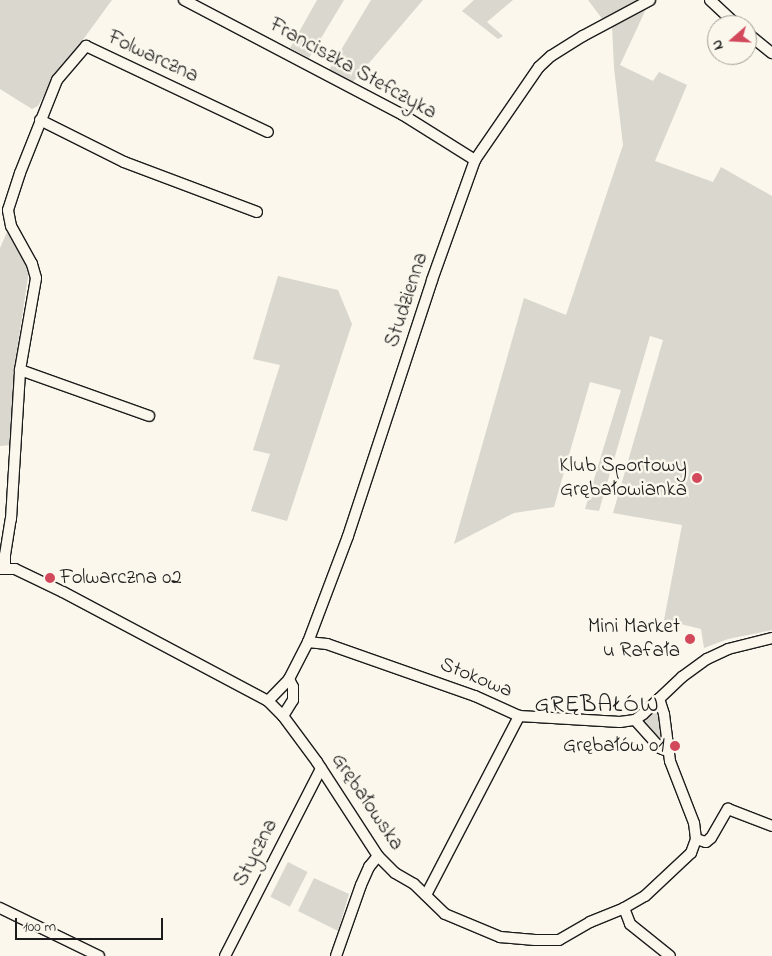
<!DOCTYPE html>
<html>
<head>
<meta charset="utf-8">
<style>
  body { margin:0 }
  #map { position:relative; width:772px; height:956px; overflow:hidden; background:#fbf7ec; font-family:"Indie Flower",sans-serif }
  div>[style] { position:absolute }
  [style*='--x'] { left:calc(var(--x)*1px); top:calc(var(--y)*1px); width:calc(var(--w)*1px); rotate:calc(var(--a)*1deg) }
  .green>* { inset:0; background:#dad7ce; transform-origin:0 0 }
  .roads { filter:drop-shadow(1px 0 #1c1c1c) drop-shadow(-1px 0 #1c1c1c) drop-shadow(0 1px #1c1c1c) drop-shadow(0 -1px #1c1c1c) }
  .minor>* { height:10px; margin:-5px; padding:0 5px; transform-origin:5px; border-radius:5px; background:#fbf7ec }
  .dots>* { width:14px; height:14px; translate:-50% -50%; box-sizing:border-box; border:2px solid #fbf7ec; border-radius:50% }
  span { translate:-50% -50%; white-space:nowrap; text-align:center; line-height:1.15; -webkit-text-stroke:5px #fbf7ec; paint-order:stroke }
  .street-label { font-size:21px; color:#1c1c1c }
  .poi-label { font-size:21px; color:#1c1c1c }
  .right { translate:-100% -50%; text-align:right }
  .left { translate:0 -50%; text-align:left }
  .quarter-label { font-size:24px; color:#1c1c1c; letter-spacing:1px }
  .north { position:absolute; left:707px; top:15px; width:50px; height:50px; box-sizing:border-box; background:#fbf7ec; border:1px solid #a29f99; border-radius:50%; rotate:251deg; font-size:14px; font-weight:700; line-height:20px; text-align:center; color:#1c1c1c }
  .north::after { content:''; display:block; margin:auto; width:18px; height:22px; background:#d1495b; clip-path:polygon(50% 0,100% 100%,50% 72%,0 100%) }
  .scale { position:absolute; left:15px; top:918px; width:148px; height:22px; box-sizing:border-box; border:2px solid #1c1c1c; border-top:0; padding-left:6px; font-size:15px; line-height:18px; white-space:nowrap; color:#1c1c1c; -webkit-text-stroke:4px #fbf7ec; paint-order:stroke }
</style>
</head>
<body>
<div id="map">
  <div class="green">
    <div style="clip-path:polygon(0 0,112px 0,49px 86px,38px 106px,32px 109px,0 89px)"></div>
    <div style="clip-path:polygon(317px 0,344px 0,309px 58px,290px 48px)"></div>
    <div style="clip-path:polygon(371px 0,423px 0,352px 83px,329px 70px)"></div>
    <div style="clip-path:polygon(474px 0,513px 0,487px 22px,503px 36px,498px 39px,462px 11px)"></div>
    <div style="clip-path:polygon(588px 0,642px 0,603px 20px)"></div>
    <div style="clip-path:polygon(646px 9px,620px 65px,653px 81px,659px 72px,687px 85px,655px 161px,713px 182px,721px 167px,772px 196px,772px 630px,728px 639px,704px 648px,701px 629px,664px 620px,682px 525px,613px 513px,663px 340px,650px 336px,599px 511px,585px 509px,621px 390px,590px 382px,554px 507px,514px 513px,454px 544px,524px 298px,566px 315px,623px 145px,614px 68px,612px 27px)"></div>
    <div style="clip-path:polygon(7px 232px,29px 270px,14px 371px,11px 445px,0 446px,0 248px)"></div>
    <div style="clip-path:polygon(278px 276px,338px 290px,352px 324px,287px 521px,251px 511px,270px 454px,253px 450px,280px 365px,253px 359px)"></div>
    <div style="clip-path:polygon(655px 709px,659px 712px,661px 743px,642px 723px)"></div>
    <div style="left:288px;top:862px;width:22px;height:39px;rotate:27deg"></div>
    <div style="clip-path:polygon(314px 878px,349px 894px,338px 931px,298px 911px)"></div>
  </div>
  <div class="roads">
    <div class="minor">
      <div style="--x:184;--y:0;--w:247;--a:27.7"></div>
      <div style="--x:403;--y:115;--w:85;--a:32"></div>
      <div style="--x:710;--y:0;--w:37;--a:43"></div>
      <div style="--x:747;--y:33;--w:32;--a:39"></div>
      <div style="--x:40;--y:120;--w:94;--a:26.6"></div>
      <div style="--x:124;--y:162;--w:142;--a:20.6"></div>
      <div style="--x:20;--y:370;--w:137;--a:19.6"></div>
      <div style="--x:5;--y:568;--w:13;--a:-90"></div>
      <div style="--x:5;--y:555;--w:36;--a:-81"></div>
      <div style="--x:11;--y:519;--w:149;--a:-86.5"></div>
      <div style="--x:20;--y:370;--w:93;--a:-80.1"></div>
      <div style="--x:36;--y:278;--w:15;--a:-106"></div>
      <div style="--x:32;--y:264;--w:43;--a:-118.9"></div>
      <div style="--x:11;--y:226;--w:16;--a:-101"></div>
      <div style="--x:8;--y:210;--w:39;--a:-72"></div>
      <div style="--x:20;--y:173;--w:100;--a:-68.3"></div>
      <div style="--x:57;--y:80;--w:45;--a:-49.5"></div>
      <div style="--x:86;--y:46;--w:201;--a:25.3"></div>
      <div style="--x:0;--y:569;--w:15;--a:0"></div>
      <div style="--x:15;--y:569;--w:53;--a:25.6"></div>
      <div style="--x:63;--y:592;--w:232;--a:28"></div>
      <div style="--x:268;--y:701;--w:21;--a:45"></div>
      <div style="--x:283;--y:716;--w:57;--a:53.5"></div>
      <div style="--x:317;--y:762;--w:112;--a:57"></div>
      <div style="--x:378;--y:856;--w:24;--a:45"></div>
      <div style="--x:395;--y:873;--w:22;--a:30"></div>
      <div style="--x:414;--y:884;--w:43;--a:44.1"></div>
      <div style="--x:445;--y:914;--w:60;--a:22.7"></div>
      <div style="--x:500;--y:937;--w:35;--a:5"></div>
      <div style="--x:535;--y:940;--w:24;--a:0"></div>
      <div style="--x:559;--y:940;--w:36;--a:-30"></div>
      <div style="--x:590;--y:922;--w:37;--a:-22"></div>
      <div style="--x:624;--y:908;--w:24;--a:-30"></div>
      <div style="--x:645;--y:896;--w:63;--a:-43.1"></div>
      <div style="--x:691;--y:853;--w:15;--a:-70"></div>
      <div style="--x:696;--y:839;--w:16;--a:-97"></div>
      <div style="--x:694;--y:823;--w:66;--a:-111.2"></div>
      <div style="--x:670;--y:761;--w:47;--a:-97.3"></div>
      <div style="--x:664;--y:714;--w:16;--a:-108"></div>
      <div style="--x:308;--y:642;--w:19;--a:6"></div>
      <div style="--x:327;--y:644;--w:157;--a:19.4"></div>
      <div style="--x:475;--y:696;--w:48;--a:24.4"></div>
      <div style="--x:519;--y:716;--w:101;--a:3.4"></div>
      <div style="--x:620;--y:722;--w:15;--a:-8"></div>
      <div style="--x:635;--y:720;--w:10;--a:-37"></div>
      <div style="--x:643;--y:714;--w:54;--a:-43.5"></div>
      <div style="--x:682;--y:677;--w:31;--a:-36"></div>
      <div style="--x:707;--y:659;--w:23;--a:-25"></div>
      <div style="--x:728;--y:649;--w:45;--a:-14"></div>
      <div style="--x:268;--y:701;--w:30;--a:-46"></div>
      <div style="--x:289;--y:679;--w:42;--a:-62.8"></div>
      <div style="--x:308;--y:642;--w:113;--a:-69.3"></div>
      <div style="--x:348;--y:536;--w:269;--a:-71.8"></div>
      <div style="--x:432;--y:280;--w:127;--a:-70.3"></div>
      <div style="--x:475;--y:160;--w:113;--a:-55.5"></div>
      <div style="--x:539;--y:67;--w:16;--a:-43"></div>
      <div style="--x:551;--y:56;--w:38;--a:-32"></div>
      <div style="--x:583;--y:36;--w:76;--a:-28.2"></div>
      <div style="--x:283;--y:716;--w:19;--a:-58"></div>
      <div style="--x:293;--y:700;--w:13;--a:-90"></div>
      <div style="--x:293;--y:687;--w:9;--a:-117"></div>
      <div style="--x:635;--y:720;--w:38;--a:48"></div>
      <div style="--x:660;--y:748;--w:9;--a:21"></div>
      <div style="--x:696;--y:839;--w:10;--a:17"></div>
      <div style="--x:706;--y:842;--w:6;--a:-39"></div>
      <div style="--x:711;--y:838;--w:34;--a:-60"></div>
      <div style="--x:728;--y:809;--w:47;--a:21.1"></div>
      <div style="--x:426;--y:895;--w:202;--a:-62.5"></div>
      <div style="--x:0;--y:908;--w:110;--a:25.9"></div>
      <div style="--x:624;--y:908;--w:17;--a:69"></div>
      <div style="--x:630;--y:924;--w:51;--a:38.7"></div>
      <div style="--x:225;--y:956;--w:211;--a:-62.9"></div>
      <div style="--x:336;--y:956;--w:75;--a:-70.6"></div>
      <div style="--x:361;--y:885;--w:20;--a:-66"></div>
      <div style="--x:369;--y:867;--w:14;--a:-51"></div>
    </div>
  </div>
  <div class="dots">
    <div style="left:697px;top:478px;background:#d1495b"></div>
    <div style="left:50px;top:578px;background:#d1495b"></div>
    <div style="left:690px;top:639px;background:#d1495b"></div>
    <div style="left:675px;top:746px;background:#d1495b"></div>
  </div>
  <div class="street-label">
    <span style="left:153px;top:57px;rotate:25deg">Folwarczna</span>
    <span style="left:353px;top:69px;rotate:29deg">Franciszka Stefczyka</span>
    <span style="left:407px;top:300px;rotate:-72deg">Studzienna</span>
    <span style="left:476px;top:678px;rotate:22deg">Stokowa</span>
    <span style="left:367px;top:802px;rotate:56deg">Grębałowska</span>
    <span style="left:256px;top:853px;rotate:-63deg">Styczna</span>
  </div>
  <div class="poi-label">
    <span class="right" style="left:687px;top:478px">Klub Sportowy<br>Grębałowianka</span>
    <span class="left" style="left:60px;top:578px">Folwarczna 02</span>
    <span class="right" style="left:680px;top:639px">Mini Market<br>u Rafała</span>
    <span class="right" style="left:665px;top:746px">Grębałów 01</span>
  </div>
  <div class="quarter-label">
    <span style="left:597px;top:706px">GRĘBAŁÓW</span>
  </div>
  <div class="north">N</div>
  <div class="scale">100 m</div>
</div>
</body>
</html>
